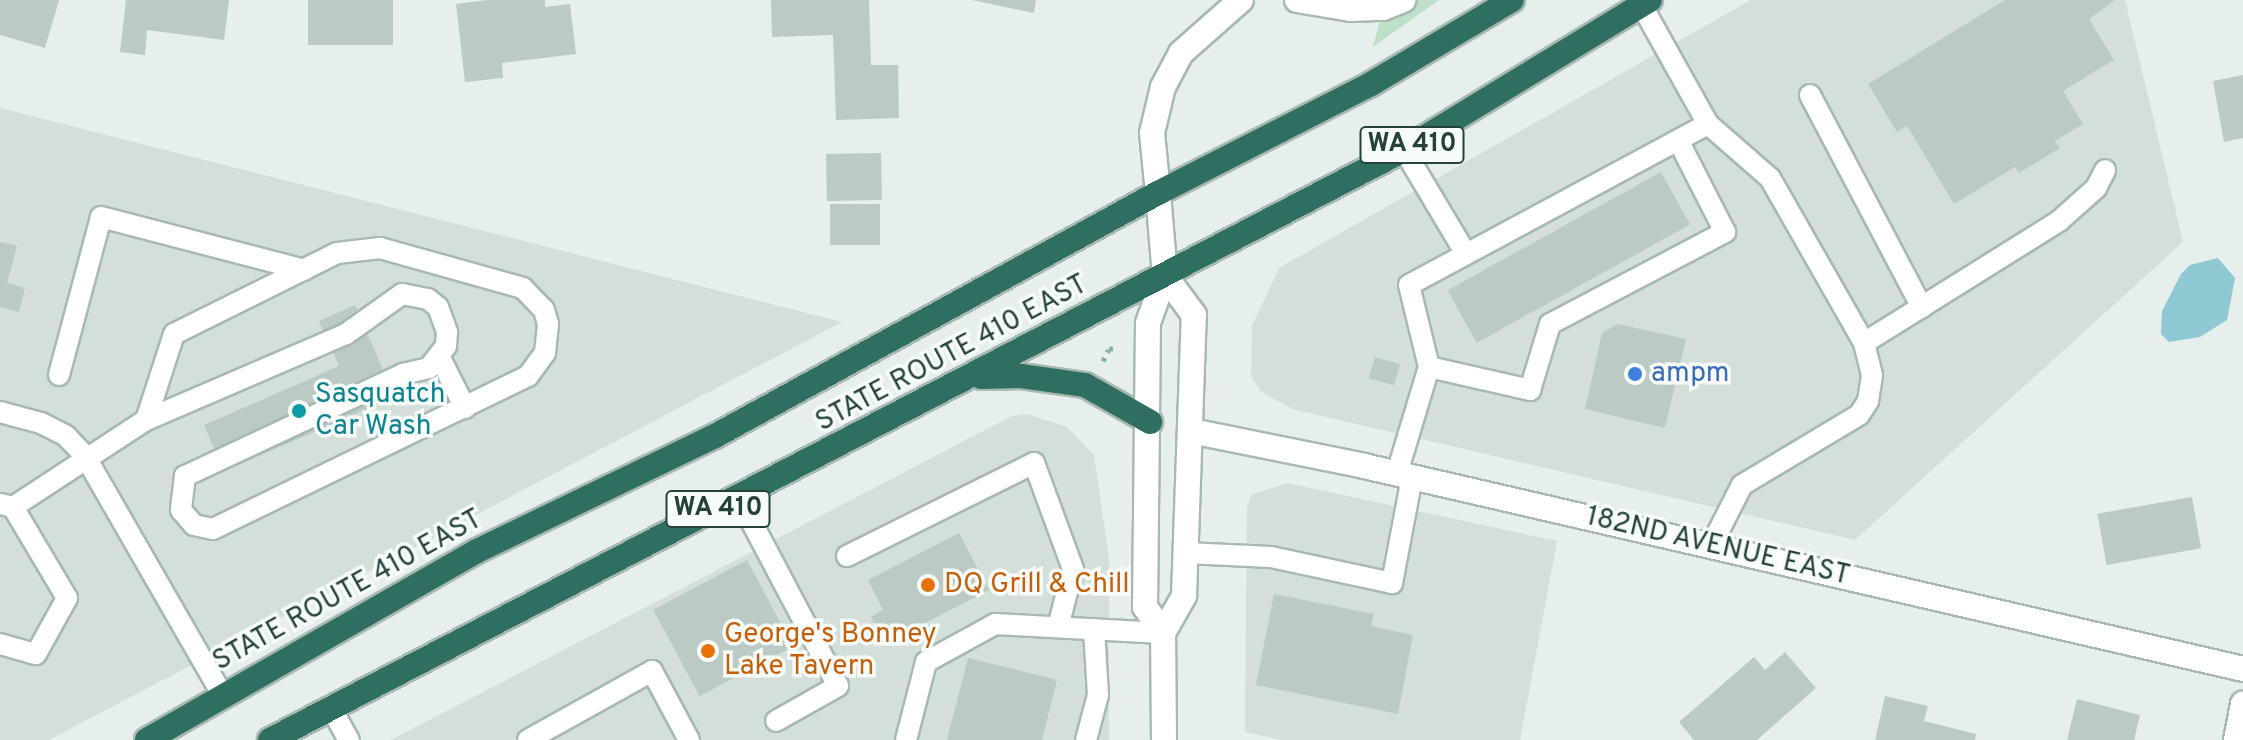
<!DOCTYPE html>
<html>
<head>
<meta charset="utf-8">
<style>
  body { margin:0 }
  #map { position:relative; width:2243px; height:740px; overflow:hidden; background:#e6efeb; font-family:Overpass,sans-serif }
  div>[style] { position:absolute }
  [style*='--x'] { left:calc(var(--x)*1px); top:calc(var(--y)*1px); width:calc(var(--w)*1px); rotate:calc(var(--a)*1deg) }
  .built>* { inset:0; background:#d4dfda }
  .green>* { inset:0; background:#bfe0c8 }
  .water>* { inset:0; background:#8ec9d4 }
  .building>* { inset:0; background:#bbcac4; transform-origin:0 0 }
  .path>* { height:5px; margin-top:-2.5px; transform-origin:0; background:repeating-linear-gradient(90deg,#86b3a5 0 4px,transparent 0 10px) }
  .roads { filter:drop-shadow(2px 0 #a8b8b2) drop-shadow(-2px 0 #a8b8b2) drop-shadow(0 2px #a8b8b2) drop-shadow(0 -2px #a8b8b2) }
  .lane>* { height:20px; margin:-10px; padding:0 10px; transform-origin:10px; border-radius:10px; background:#fff }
  .street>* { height:24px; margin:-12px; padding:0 12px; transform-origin:12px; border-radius:12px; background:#fff }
  .secondary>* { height:24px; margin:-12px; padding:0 12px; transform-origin:12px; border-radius:12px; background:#fff }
  .highway>* { height:24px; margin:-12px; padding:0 12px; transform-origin:12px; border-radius:12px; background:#2f6f62 }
  .dots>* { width:22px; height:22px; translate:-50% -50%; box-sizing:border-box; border:4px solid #f7fbf9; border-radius:50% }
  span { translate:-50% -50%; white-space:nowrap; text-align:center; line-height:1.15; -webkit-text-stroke:7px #f7fbf9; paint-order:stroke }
  .shield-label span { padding:2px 6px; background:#f7fbf9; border:2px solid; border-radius:6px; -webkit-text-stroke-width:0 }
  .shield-label { font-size:26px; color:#24423a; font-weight:700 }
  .street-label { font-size:28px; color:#24423a }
  .shop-label { font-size:28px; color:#366cbe }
  .left { translate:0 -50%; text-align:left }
  .culture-label { font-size:28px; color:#0d838f }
  .food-label { font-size:28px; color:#c56008 }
</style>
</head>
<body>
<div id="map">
  <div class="built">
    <div style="clip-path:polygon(1751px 0,2125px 0,2183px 242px,1855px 540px,1292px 409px,1261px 392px,1251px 376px,1252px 326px,1279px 268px)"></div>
    <div style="clip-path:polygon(0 108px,842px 322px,49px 740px,0 740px)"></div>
    <div style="clip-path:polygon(1027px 414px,1067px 427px,1094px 455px,1109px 559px,1109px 740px,391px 740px,1012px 416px)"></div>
    <div style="clip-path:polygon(1287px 483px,1557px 541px,1520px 740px,1282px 740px,1245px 732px,1247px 508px,1251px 495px)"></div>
  </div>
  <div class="green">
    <div style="clip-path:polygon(1385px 0,1439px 0,1373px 47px)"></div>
  </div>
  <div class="water">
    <div style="clip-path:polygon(2218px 258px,2235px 278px,2227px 320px,2200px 337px,2169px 342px,2161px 334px,2162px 311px,2181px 274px,2190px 265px)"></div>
  </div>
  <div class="building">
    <div style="clip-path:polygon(0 0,59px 0,45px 48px,0 35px)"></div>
    <div style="clip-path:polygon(126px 0,229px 0,224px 40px,147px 30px,145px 55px,120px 52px)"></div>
    <div style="left:308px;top:0;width:85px;height:45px"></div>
    <div style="clip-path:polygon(487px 0,545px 0,545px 7px,570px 4px,576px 54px,502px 63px,503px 78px,465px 82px,456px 4px)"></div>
    <div style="clip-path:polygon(771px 0,869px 0,871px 65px,898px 65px,899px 118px,836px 120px,833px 35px,772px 37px)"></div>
    <div style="clip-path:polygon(972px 0,1036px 0,1034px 13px)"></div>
    <div style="clip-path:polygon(2005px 0,2115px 0,2089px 19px,2114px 60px,2063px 91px,2083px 124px,2055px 141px,2060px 148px,2019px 173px,2015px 167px,1954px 204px,1907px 126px,1897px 132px,1868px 84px)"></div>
    <div style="clip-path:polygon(2243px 75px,2243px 138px,2224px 142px,2213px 81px)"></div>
    <div style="left:881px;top:153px;width:47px;height:55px;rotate:89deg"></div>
    <div style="left:1661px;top:172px;width:60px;height:244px;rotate:61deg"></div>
    <div style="left:830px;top:204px;width:50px;height:41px"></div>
    <div style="clip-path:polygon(0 242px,17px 246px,7px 283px,25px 288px,19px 312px,0 307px)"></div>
    <div style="clip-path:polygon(355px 305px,395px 397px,224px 471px,204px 425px,339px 366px,319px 321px)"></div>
    <div style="clip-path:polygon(1618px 324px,1686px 339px,1665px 428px,1585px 409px,1602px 333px)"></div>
    <div style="left:1375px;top:357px;width:26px;height:22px;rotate:16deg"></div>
    <div style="left:2192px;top:497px;width:52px;height:96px;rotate:80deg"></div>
    <div style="clip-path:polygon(959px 533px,989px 590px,885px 644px,871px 617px,883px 610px,868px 580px)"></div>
    <div style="left:747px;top:560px;width:98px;height:106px;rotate:62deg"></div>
    <div style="clip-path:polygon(1274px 594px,1374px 614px,1371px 626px,1413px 635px,1398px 714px,1256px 685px)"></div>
    <div style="clip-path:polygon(1785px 652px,1816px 688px,1757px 740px,1694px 740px,1679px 722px,1754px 657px,1765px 670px)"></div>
    <div style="clip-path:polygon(968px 658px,1057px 680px,1042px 740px,947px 740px)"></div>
    <div style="clip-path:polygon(1885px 696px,1928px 706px,1924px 721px,1976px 734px,1975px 740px,1875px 740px)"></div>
    <div style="clip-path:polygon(2077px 699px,2140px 715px,2134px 740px,2067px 740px)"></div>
  </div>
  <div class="path">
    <div style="--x:1103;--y:361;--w:13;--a:-63"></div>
    <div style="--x:1109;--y:349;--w:9;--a:-13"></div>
  </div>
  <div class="roads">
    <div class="lane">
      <div style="--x:1642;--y:6;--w:135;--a:60.8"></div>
      <div style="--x:1708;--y:124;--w:82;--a:41.1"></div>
      <div style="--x:1770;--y:178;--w:190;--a:60.3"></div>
      <div style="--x:1810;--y:95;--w:240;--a:62.2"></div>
      <div style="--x:1404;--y:150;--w:121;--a:59.2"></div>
      <div style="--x:440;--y:358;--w:56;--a:63.4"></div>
      <div style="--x:1429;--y:367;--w:84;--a:-103.7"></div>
      <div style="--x:1409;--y:285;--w:340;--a:-28.3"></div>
      <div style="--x:59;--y:375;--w:163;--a:-75.1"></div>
      <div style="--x:101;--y:217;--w:210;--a:14.6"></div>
      <div style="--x:0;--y:412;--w:42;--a:15"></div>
      <div style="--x:41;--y:423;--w:28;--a:27"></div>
      <div style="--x:66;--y:436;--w:28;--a:46"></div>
      <div style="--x:85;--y:456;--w:277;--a:60.1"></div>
      <div style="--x:1397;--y:473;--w:111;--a:-73.2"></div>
      <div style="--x:1429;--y:367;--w:104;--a:12.8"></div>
      <div style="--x:1530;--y:390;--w:69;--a:-73.1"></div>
      <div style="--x:1550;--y:324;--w:198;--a:-27.7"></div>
      <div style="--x:1725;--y:232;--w:103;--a:-117.1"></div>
      <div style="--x:739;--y:498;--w:212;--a:62.2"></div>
      <div style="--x:838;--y:686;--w:71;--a:150.6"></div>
      <div style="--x:13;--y:507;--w:159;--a:-33.2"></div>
      <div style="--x:146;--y:420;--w:218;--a:-23.3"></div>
      <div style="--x:346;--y:334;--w:69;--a:-35.5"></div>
      <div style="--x:402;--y:294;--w:26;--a:11"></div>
      <div style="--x:428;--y:299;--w:13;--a:39"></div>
      <div style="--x:438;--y:307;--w:27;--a:70"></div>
      <div style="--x:447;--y:332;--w:14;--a:94"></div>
      <div style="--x:446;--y:346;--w:28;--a:128"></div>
      <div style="--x:429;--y:368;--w:27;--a:167"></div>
      <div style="--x:403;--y:374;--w:241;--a:154.9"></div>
      <div style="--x:185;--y:476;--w:34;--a:97"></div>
      <div style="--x:181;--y:510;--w:20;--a:49"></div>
      <div style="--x:194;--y:525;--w:19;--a:12"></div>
      <div style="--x:213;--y:529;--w:350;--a:-25.9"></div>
      <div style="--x:528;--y:376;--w:29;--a:-54"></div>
      <div style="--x:545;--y:353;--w:29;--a:-84"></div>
      <div style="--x:548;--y:324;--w:15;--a:-106"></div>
      <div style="--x:544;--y:310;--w:30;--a:-134"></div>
      <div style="--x:523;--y:288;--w:148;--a:-164.4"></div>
      <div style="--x:380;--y:248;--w:43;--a:173.4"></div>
      <div style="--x:337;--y:253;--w:182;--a:153.6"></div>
      <div style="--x:174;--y:334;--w:90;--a:108"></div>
      <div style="--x:1711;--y:546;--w:68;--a:-63.1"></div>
      <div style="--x:1742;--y:485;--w:136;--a:-30.9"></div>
      <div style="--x:1859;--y:415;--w:17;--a:-57"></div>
      <div style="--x:1868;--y:401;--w:26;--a:-81"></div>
      <div style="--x:1872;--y:375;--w:33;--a:-104"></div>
      <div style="--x:1864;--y:343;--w:230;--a:-32"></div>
      <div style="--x:2059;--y:221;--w:50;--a:-41.7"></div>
      <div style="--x:2096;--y:188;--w:20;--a:-63"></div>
      <div style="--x:1186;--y:553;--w:85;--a:2.7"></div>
      <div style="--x:1271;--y:557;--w:124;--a:12.1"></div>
      <div style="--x:1392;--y:583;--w:108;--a:-79.3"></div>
      <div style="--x:847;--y:556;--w:209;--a:-26.4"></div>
      <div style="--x:1034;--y:463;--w:113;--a:69.8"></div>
      <div style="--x:1073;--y:569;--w:60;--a:104.5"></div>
      <div style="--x:0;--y:644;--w:37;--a:16"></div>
      <div style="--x:36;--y:654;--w:64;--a:-61"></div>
      <div style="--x:67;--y:598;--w:106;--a:-120.7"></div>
      <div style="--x:13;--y:507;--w:12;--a:-166"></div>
      <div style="--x:331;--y:708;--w:37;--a:61"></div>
      <div style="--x:528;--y:740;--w:142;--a:-29.1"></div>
      <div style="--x:652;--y:671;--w:78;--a:61.8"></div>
      <div style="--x:906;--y:740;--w:81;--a:-75.6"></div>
      <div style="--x:926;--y:662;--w:79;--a:-28.8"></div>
      <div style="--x:995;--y:624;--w:168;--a:3.1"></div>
      <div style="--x:1086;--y:740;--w:47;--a:-75.1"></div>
      <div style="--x:1098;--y:695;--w:66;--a:-93.5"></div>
    </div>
    <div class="street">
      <div style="--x:1297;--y:0;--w:54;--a:9.6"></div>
      <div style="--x:1350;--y:9;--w:33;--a:-2"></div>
      <div style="--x:1383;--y:8;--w:22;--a:-22"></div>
      <div style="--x:1158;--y:193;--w:60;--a:-95.7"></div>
      <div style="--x:1152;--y:133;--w:47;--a:-76.6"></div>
      <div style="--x:1163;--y:87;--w:38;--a:-62"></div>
      <div style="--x:1181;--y:53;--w:80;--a:-41.5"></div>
      <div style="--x:1191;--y:431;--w:177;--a:11.4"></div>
      <div style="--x:1364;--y:466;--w:902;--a:13"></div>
    </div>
    <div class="secondary">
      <div style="--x:1158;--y:193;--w:83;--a:85.2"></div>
      <div style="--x:1165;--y:276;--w:50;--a:109.9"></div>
      <div style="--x:1148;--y:323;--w:284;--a:90.6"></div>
      <div style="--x:1145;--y:607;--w:32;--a:55"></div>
      <div style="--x:1164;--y:740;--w:107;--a:-90.5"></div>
      <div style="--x:1163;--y:633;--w:43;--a:-60.4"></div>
      <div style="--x:1184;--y:596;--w:281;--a:-88"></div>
      <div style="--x:1194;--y:315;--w:49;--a:-126.6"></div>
      <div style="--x:2236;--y:740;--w:37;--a:-79"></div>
    </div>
    <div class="highway">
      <div style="--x:981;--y:377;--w:40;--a:-1.4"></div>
      <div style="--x:1021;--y:376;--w:65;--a:8"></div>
      <div style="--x:1085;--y:385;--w:75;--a:29.6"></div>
      <div style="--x:147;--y:740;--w:380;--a:-29.8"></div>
      <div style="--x:477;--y:551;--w:264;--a:-25.8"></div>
      <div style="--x:715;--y:436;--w:505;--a:-28.75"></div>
      <div style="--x:1158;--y:193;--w:239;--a:-27.1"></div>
      <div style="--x:1371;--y:84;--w:164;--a:-30.8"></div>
      <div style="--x:270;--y:740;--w:1278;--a:-27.49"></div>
      <div style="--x:1404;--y:150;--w:288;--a:-31.4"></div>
    </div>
  </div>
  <div class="dots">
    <div style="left:1635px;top:374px;background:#3f7fe0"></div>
    <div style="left:299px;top:411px;background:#0f9aa8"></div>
    <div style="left:928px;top:585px;background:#e8710a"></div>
    <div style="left:708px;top:651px;background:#e8710a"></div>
  </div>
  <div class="shield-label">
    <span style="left:1412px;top:145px">WA 410</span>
    <span style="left:718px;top:509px">WA 410</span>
  </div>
  <div class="street-label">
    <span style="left:952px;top:354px;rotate:-28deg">STATE ROUTE 410 EAST</span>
    <span style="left:1718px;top:547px;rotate:13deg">182ND AVENUE EAST</span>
    <span style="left:348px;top:591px;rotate:-29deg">STATE ROUTE 410 EAST</span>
  </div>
  <div class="shop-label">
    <span class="left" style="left:1651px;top:374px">ampm</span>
  </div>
  <div class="culture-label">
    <span class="left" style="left:315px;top:411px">Sasquatch<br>Car Wash</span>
  </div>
  <div class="food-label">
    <span class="left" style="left:944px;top:585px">DQ Grill &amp; Chill</span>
    <span class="left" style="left:724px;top:651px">George's Bonney<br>Lake Tavern</span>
  </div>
</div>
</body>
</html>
